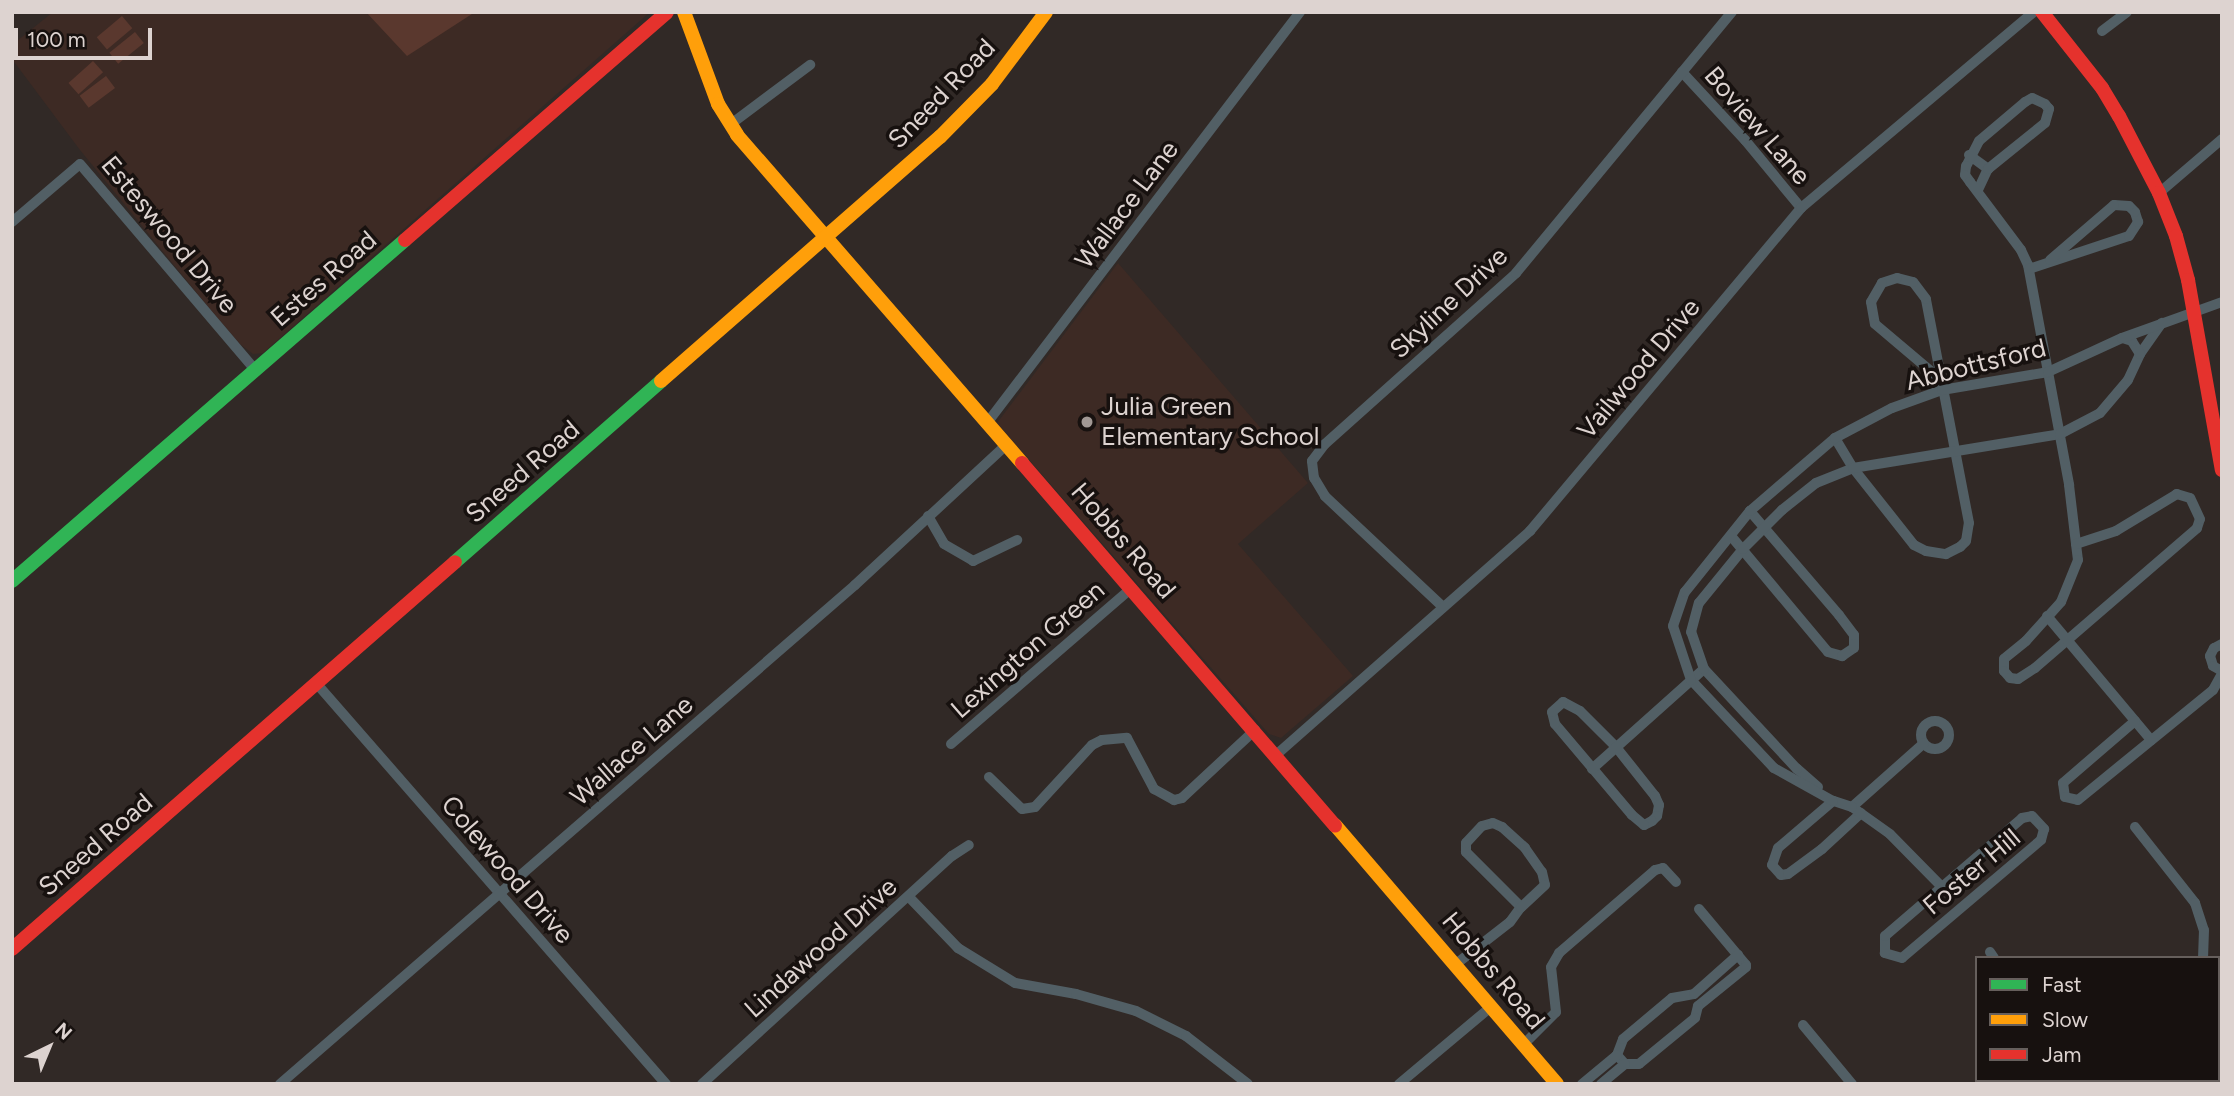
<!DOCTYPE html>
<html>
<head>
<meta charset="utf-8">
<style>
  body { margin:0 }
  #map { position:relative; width:2234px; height:1096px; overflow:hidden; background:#312926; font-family:Figtree,sans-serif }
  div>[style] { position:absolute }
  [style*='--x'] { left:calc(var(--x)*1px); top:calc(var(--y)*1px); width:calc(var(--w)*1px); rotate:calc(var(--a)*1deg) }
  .built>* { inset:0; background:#3d2a24 }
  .green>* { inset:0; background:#5a382e; transform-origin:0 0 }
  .street>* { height:10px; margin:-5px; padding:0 5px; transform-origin:5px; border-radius:5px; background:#525f65 }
  .street>.ring { margin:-5px; padding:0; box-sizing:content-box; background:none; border:10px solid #525f65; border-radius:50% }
  .fast>* { height:14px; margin:-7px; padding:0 7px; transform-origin:7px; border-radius:7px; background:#30b455 }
  .slow>* { height:14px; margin:-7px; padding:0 7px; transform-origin:7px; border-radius:7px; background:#ff9f0a }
  .jam>* { height:14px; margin:-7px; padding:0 7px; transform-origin:7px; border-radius:7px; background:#e5322d }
  .dots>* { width:19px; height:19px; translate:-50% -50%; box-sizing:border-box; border:4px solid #17110f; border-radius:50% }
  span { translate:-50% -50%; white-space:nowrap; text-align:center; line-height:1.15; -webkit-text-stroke:7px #17110f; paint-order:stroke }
  .street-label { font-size:26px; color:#ddd3d0 }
  .poi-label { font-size:26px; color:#ddd3d0 }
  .left { translate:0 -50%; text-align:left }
  .frame { position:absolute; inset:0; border:14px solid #ddd3d0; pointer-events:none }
  .legend { position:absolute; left:1975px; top:956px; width:245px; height:126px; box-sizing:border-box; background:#17110f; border:2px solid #665f5c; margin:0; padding:9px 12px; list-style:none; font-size:21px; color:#ddd3d0 }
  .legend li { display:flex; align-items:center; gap:14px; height:35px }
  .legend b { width:35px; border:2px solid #665f5c }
  .north { position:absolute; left:14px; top:1012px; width:70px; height:70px; -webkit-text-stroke:5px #17110f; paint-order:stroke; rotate:43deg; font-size:19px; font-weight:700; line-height:28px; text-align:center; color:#ddd3d0 }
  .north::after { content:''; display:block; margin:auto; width:24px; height:32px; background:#ddd3d0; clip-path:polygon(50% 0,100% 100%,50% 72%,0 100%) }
  .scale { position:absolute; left:14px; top:28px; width:138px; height:32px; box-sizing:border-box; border:4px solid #ddd3d0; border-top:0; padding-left:9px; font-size:21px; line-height:24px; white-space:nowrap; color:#ddd3d0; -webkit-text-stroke:5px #17110f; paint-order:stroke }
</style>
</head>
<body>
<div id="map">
  <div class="built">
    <div style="clip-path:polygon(53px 12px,650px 12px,263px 353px,253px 354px,240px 344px,210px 309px,80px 150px,12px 59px,12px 45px)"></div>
    <div style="clip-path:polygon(1118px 263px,1308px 483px,1238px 544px,1353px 676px,1281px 738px,1269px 734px,997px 423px)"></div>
  </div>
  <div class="green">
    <div style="clip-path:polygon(366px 12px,475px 12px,407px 56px)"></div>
    <div style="left:122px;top:16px;width:16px;height:33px;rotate:50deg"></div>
    <div style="left:135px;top:32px;width:14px;height:33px;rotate:51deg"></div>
    <div style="left:93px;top:61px;width:15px;height:33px;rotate:48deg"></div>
    <div style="left:106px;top:76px;width:15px;height:33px;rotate:53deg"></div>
  </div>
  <div class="street">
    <div style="--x:2102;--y:31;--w:31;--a:-37"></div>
    <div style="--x:1682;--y:72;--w:93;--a:47.2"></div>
    <div style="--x:1745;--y:140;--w:88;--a:50.5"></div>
    <div style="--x:731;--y:124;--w:99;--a:-36.8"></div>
    <div style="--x:1969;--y:155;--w:24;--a:36"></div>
    <div style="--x:1978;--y:190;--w:23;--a:-65"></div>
    <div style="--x:1988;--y:169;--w:73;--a:-38.9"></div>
    <div style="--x:2045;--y:123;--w:15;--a:-74"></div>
    <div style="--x:2049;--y:109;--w:6;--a:-129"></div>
    <div style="--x:2045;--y:104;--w:14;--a:-155"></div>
    <div style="--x:2032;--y:98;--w:8;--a:150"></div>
    <div style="--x:2025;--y:102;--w:60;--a:139.7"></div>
    <div style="--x:1979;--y:141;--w:28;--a:117"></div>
    <div style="--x:1966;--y:166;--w:9;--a:96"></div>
    <div style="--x:1965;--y:175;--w:9;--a:54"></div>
    <div style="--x:1970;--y:182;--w:85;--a:53.1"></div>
    <div style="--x:2021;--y:250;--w:17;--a:65"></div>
    <div style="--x:2028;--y:265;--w:224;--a:79.4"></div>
    <div style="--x:2069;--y:485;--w:59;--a:83.2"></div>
    <div style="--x:2076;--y:544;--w:16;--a:83"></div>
    <div style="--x:2078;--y:560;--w:45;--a:112"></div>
    <div style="--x:2061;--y:602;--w:52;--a:131.9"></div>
    <div style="--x:2026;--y:641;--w:28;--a:141"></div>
    <div style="--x:2004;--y:659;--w:12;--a:90"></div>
    <div style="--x:2004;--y:671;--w:9;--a:49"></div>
    <div style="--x:2010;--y:678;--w:8;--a:7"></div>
    <div style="--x:2018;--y:679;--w:20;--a:-33"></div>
    <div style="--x:2035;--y:668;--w:214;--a:-40.8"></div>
    <div style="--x:2197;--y:528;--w:9;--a:-72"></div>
    <div style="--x:2200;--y:519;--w:23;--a:-115"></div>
    <div style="--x:2190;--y:498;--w:14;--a:-163"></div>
    <div style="--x:2177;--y:494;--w:71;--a:148.8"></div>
    <div style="--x:2116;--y:531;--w:42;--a:162"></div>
    <div style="--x:2159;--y:193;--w:83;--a:-40.6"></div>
    <div style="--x:12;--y:222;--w:89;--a:-40.5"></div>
    <div style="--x:80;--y:164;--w:272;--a:49.6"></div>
    <div style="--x:2029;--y:269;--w:105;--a:-18.3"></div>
    <div style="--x:2129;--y:236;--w:17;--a:-57"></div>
    <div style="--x:2138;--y:222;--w:10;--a:-107"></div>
    <div style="--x:2135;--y:212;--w:8;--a:-135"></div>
    <div style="--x:2129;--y:206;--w:15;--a:-176"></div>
    <div style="--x:2114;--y:205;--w:84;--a:139.3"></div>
    <div style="--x:2140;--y:354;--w:38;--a:-55"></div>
    <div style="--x:987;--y:423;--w:517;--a:-52.71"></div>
    <div style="--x:1835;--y:438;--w:35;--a:59"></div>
    <div style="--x:1853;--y:468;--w:98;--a:51.6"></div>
    <div style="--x:1914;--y:545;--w:13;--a:27"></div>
    <div style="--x:1926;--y:551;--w:20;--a:9"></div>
    <div style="--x:1946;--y:554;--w:16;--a:-27"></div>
    <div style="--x:1960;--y:547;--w:8;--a:-45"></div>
    <div style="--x:1966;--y:541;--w:18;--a:-81"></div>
    <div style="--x:1969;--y:523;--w:228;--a:-100.9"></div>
    <div style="--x:1926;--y:299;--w:21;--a:-127"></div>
    <div style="--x:1913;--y:282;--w:16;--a:-166"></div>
    <div style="--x:1897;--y:278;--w:16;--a:162"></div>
    <div style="--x:1882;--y:283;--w:22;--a:120"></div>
    <div style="--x:1871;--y:302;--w:22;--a:80"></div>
    <div style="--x:1875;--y:324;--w:85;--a:40.2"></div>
    <div style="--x:928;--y:516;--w:32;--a:60"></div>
    <div style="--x:944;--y:544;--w:34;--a:30"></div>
    <div style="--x:973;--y:561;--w:49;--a:-25.5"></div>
    <div style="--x:1731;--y:536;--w:151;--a:50.1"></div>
    <div style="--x:1828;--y:652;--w:15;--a:16"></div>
    <div style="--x:1842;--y:656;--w:14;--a:-34"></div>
    <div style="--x:1854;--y:648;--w:13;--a:-90"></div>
    <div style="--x:1854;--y:635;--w:25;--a:-127"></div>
    <div style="--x:1839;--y:615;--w:137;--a:-130.6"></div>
    <div style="--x:1443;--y:607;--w:162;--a:-136.8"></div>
    <div style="--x:1325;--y:496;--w:21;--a:-121"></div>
    <div style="--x:1314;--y:478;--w:17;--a:-97"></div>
    <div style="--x:1312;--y:461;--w:21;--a:-53"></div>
    <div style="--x:1325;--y:444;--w:256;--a:-41.8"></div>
    <div style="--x:1516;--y:273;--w:339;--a:-50.4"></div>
    <div style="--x:2047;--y:616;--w:162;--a:50"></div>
    <div style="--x:2222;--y:644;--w:9;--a:153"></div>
    <div style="--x:2214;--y:648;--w:9;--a:117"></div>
    <div style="--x:2210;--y:656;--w:10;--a:73"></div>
    <div style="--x:2213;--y:666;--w:10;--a:29"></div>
    <div style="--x:317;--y:684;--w:531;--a:48.9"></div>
    <div style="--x:1563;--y:702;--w:19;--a:28"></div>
    <div style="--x:1580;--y:711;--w:51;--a:45"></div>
    <div style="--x:1616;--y:747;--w:63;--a:51.5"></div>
    <div style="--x:1655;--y:796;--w:10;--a:66"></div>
    <div style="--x:1659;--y:805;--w:11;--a:100"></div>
    <div style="--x:1657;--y:816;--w:7;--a:135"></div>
    <div style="--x:1652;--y:821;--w:9;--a:153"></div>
    <div style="--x:1644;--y:825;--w:16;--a:-140"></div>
    <div style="--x:1632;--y:815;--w:119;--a:-130.2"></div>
    <div style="--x:1555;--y:724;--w:12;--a:-104"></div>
    <div style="--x:1552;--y:712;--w:15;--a:-42"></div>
    <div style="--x:2135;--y:721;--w:95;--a:139.3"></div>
    <div style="--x:2063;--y:783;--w:14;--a:82"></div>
    <div style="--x:2065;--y:797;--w:13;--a:13"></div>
    <div style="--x:2078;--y:800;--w:174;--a:-39.2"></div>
    <div style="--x:2213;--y:690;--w:18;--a:-61"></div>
    <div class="ring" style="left:1921px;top:721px;width:18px;height:18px"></div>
    <div style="--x:951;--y:744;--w:239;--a:-40.8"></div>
    <div style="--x:1276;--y:755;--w:339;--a:-41.4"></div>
    <div style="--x:1530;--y:531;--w:422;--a:-50"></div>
    <div style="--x:1801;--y:208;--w:304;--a:-40.1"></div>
    <div style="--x:1592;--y:769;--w:150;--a:-41.8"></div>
    <div style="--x:989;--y:777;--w:46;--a:44.1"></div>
    <div style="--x:1022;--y:809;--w:13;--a:-9"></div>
    <div style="--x:1035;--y:807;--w:84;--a:-47.4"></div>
    <div style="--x:1092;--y:745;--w:11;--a:-27"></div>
    <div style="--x:1102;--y:740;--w:25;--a:-5"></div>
    <div style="--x:1127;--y:738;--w:58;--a:62.1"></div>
    <div style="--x:1154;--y:789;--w:23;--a:29"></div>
    <div style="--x:1174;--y:800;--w:8;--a:-14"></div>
    <div style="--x:1182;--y:798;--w:100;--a:-43"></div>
    <div style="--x:1818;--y:787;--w:28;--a:-139"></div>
    <div style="--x:1797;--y:769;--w:137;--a:-132.9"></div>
    <div style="--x:1704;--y:669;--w:39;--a:-109"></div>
    <div style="--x:1691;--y:632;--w:30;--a:-75"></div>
    <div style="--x:1699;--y:603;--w:70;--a:-50.8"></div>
    <div style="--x:1743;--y:549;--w:55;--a:-45"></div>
    <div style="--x:1782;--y:510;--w:43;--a:-38.5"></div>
    <div style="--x:1816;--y:483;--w:40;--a:-22"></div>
    <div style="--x:1853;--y:468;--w:210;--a:-9.3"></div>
    <div style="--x:2060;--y:434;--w:45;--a:-27.7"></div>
    <div style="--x:2100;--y:413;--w:43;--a:-49.7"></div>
    <div style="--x:2128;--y:380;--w:29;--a:-65"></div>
    <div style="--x:2140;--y:354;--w:15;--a:-122"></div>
    <div style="--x:2132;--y:341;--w:10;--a:-163"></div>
    <div style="--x:1833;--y:801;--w:72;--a:139.5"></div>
    <div style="--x:1778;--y:848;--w:18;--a:109"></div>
    <div style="--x:1772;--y:865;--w:13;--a:48"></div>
    <div style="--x:1781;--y:875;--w:7;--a:-8"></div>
    <div style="--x:1788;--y:874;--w:42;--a:-36.3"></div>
    <div style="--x:1822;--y:849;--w:53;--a:-42.7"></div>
    <div style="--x:1852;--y:807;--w:96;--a:-41.6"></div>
    <div style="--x:2032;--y:816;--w:18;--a:47"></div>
    <div style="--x:2044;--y:829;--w:11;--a:105"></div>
    <div style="--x:2041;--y:840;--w:182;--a:139.7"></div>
    <div style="--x:1902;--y:958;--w:18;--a:-164"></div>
    <div style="--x:1885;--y:953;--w:17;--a:-90"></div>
    <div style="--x:1885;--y:936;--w:181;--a:-40.7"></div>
    <div style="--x:2022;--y:818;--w:10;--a:-11"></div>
    <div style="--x:2135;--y:827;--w:97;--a:51.7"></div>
    <div style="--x:2195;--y:903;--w:28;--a:72"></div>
    <div style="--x:2204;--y:930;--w:28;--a:92"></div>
    <div style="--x:1942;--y:887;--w:74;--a:-134.5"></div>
    <div style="--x:1890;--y:834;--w:47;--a:-144.6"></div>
    <div style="--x:1852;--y:807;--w:20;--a:-162"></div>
    <div style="--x:1833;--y:801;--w:68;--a:-150.8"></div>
    <div style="--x:1774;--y:768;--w:121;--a:-133.3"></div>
    <div style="--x:1691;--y:680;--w:57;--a:-108.4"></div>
    <div style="--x:1673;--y:626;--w:36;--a:-71"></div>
    <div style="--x:1685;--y:592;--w:104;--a:-51.3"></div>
    <div style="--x:1750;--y:511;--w:112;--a:-40.7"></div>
    <div style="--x:1835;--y:438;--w:64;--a:-27.8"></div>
    <div style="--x:1892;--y:408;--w:53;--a:-19.8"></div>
    <div style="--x:1942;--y:390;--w:108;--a:-9.6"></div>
    <div style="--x:2048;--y:372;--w:81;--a:-24.7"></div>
    <div style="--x:2122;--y:338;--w:106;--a:-19.8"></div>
    <div style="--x:909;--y:897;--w:71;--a:46.1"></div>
    <div style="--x:958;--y:948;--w:67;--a:31.6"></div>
    <div style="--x:1015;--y:983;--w:62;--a:10.2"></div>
    <div style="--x:1076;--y:994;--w:62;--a:15.8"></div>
    <div style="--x:1136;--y:1011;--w:56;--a:26.6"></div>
    <div style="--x:1186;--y:1036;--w:78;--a:37.7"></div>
    <div style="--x:1699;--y:909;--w:73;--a:50"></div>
    <div style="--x:1746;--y:965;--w:2;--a:90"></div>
    <div style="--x:1746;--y:967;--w:62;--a:140.9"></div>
    <div style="--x:1698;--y:1006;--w:12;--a:104"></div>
    <div style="--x:1695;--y:1018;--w:72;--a:140.6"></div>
    <div style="--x:1639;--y:1064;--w:14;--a:180"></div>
    <div style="--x:1625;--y:1064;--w:12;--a:-132"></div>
    <div style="--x:1617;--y:1055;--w:17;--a:-69"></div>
    <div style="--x:1623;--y:1039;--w:64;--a:-39.9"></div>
    <div style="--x:1672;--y:998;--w:22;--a:-10"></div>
    <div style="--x:1694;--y:994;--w:59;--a:-41.6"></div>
    <div style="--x:1990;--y:952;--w:7;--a:56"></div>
    <div style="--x:1456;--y:964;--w:68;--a:-37.9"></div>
    <div style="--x:1510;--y:922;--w:19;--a:-54"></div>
    <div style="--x:1521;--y:907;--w:78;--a:-135"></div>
    <div style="--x:1466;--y:852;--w:9;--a:-90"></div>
    <div style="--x:1466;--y:843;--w:23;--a:-47"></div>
    <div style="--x:1482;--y:826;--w:11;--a:-15"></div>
    <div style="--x:1493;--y:823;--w:10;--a:24"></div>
    <div style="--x:1502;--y:827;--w:31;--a:42"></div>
    <div style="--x:1525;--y:848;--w:29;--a:55"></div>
    <div style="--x:1542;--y:872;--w:13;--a:77"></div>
    <div style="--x:1545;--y:885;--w:33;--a:137"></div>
    <div style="--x:1803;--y:1025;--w:77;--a:50.3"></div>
    <div style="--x:1524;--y:1044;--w:45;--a:-45"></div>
    <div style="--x:1556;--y:1012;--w:45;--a:-96.3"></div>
    <div style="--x:1551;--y:967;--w:16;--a:-60"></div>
    <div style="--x:1559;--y:953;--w:127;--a:-40.8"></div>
    <div style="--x:1655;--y:870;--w:8;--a:-14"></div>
    <div style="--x:1663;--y:868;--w:19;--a:47"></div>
    <div style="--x:2065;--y:1080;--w:4;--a:63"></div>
    <div style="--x:280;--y:1084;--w:761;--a:-40.95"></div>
    <div style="--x:855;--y:585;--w:206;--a:-42.8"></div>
    <div style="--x:702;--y:1084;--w:338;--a:-42.4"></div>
    <div style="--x:952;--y:856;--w:20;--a:-33"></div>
    <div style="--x:1399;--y:1084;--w:121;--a:-40"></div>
    <div style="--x:1582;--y:1084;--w:45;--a:-39.6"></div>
    <div style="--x:1601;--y:1084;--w:31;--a:-40"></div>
    <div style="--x:2105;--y:1084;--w:6;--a:-39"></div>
  </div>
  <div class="fast">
    <div style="--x:455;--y:562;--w:274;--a:-41.3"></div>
    <div style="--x:12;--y:581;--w:520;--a:-40.95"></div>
  </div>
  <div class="slow">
    <div style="--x:684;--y:12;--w:98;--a:69.7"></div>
    <div style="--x:718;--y:104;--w:36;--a:58"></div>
    <div style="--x:737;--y:135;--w:435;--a:49"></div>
    <div style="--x:661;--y:381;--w:371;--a:-41.2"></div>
    <div style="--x:940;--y:137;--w:74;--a:-45.5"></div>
    <div style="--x:992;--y:84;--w:90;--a:-53.1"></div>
    <div style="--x:1335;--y:825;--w:341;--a:49.4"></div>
  </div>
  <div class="jam">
    <div style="--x:2042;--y:12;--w:97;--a:51.7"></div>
    <div style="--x:2102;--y:88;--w:33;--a:59"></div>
    <div style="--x:2119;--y:116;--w:87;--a:62.5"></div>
    <div style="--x:2159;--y:193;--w:46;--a:68.4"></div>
    <div style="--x:2176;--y:236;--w:46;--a:74.7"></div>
    <div style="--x:2188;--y:280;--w:193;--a:79.9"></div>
    <div style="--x:405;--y:240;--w:347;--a:-41"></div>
    <div style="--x:1022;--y:463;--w:479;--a:49.2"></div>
    <div style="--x:12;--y:949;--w:588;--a:-41.14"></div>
  </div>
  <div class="dots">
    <div style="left:1087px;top:422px;background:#a19894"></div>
  </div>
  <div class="street-label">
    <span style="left:942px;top:94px;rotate:-46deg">Sneed Road</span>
    <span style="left:1757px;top:126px;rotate:49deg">Boview Lane</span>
    <span style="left:1127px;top:205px;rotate:-53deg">Wallace Lane</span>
    <span style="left:169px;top:235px;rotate:50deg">Esteswood Drive</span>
    <span style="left:324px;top:279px;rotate:-41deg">Estes Road</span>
    <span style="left:1449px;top:303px;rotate:-43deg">Skyline Drive</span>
    <span style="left:1976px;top:365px;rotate:-14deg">Abbottsford</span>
    <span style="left:1639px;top:369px;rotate:-50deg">Vailwood Drive</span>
    <span style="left:523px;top:472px;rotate:-41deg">Sneed Road</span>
    <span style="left:1123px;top:541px;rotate:49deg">Hobbs Road</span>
    <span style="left:1028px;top:650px;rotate:-41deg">Lexington Green</span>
    <span style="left:632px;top:751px;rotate:-41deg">Wallace Lane</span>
    <span style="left:96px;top:845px;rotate:-41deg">Sneed Road</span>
    <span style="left:507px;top:870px;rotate:49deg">Colewood Drive</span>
    <span style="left:1972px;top:872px;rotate:-40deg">Foster Hill</span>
    <span style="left:821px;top:948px;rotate:-42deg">Lindawood Drive</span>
    <span style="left:1493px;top:971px;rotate:50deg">Hobbs Road</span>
  </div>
  <div class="poi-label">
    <span class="left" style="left:1101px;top:422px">Julia Green<br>Elementary School</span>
  </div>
  <div class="frame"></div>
  <ul class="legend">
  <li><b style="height:9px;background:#30b455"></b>Fast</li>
  <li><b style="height:9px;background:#ff9f0a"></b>Slow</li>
  <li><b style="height:9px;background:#e5322d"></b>Jam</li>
  </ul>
  <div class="north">N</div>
  <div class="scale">100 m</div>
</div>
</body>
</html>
